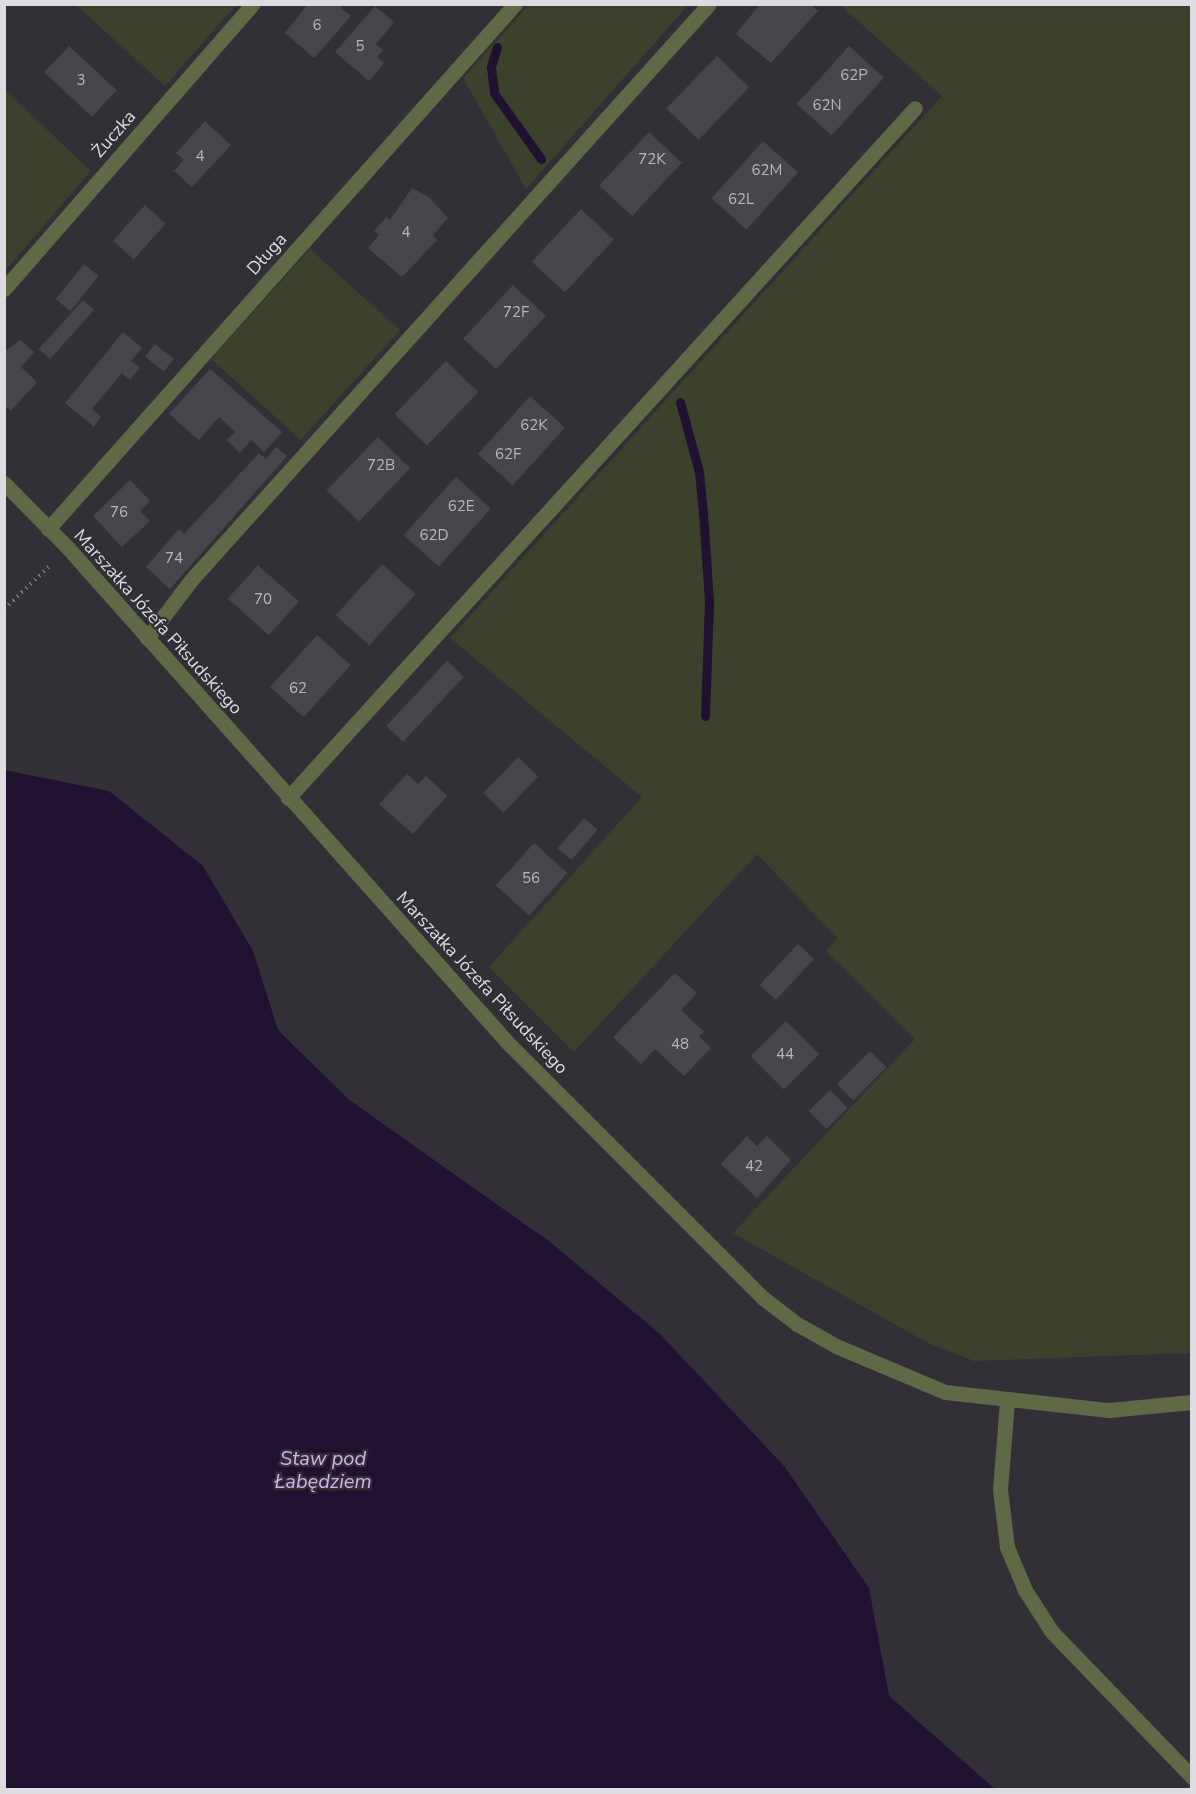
<!DOCTYPE html>
<html>
<head>
<meta charset="utf-8">
<style>
  body { margin:0 }
  #map { position:relative; width:1196px; height:1794px; overflow:hidden; background:#322f36; font-family:"Nunito Sans",sans-serif }
  div>[style] { position:absolute }
  [style*='--x'] { left:calc(var(--x)*1px); top:calc(var(--y)*1px); width:calc(var(--w)*1px); rotate:calc(var(--a)*1deg) }
  .green>* { inset:0; background:#3c412b; transform-origin:0 0 }
  .water>* { inset:0; background:#211131 }
  .stream>* { height:9px; margin:-4.5px; padding:0 4.5px; transform-origin:4.5px; border-radius:4.5px; background:#211131 }
  .building>* { inset:0; background:#49454d; transform-origin:0 0 }
  .path>* { height:4px; margin-top:-2px; transform-origin:0; background:repeating-linear-gradient(90deg,#77747a 0 1.5px,transparent 0 6px) }
  .minor>* { height:15px; margin:-7.5px; padding:0 7.5px; transform-origin:7.5px; border-radius:7.5px; background:#606945 }
  span { translate:-50% -50%; white-space:nowrap; text-align:center; line-height:1.15; -webkit-text-stroke:4.5px #322f36; paint-order:stroke }
  .number-label { font-size:15px; color:#b9b6bc }
  .number-label span { -webkit-text-stroke-width:0 }
  .street-label { font-size:18px; color:#dedce1 }
  .water-label { font-size:20px; color:#ceb2f1; font-style:italic }
  .frame { position:absolute; inset:0; border:6px solid #dedce1; pointer-events:none }
</style>
</head>
<body>
<div id="map">
  <div class="green">
    <div style="clip-path:polygon(76px 5px,236px 5px,165px 86px)"></div>
    <div style="clip-path:polygon(529px 5px,688px 5px,526px 189px,463px 78px)"></div>
    <div style="clip-path:polygon(840px 5px,1191px 5px,1191px 1353px,974px 1361px,926px 1342px,733px 1233px,915px 1039px,826px 951px,837px 938px,757px 854px,574px 1052px,489px 967px,642px 797px,450px 638px,942px 96px)"></div>
    <div style="clip-path:polygon(5px 90px,91px 171px,5px 271px)"></div>
    <div style="left:310px;top:249px;width:121px;height:148px;rotate:42deg"></div>
  </div>
  <div class="water">
    <div style="clip-path:polygon(4px 770px,109px 791px,203px 866px,253px 951px,278px 1030px,348px 1099px,550px 1242px,660px 1334px,784px 1466px,869px 1588px,889px 1696px,995px 1789px,5px 1789px)"></div>
  </div>
  <div class="stream">
    <div style="--x:497;--y:47;--w:21;--a:107"></div>
    <div style="--x:491;--y:67;--w:26;--a:83"></div>
    <div style="--x:494;--y:93;--w:81;--a:54.5"></div>
    <div style="--x:680;--y:402;--w:73;--a:74.8"></div>
    <div style="--x:699;--y:472;--w:41;--a:84.4"></div>
    <div style="--x:703;--y:513;--w:89;--a:86.1"></div>
    <div style="--x:709;--y:602;--w:114;--a:92"></div>
  </div>
  <div class="building">
    <div style="clip-path:polygon(308px 4px,342px 4px,341px 8px,351px 16px,314px 58px,285px 33px)"></div>
    <div style="clip-path:polygon(760px 4px,810px 4px,818px 11px,771px 63px,736px 34px)"></div>
    <div style="clip-path:polygon(375px 6px,394px 22px,376px 44px,383px 50px,377px 57px,384px 63px,369px 81px,335px 52px)"></div>
    <div style="left:69px;top:46px;width:65px;height:36px;rotate:43deg"></div>
    <div style="left:849px;top:46px;width:47px;height:78px;rotate:42deg"></div>
    <div style="left:717px;top:56px;width:45px;height:73px;rotate:44deg"></div>
    <div style="clip-path:polygon(205px 121px,231px 145px,192px 187px,174px 171px,184px 160px,176px 153px)"></div>
    <div style="left:649px;top:132px;width:45px;height:73px;rotate:43deg"></div>
    <div style="left:763px;top:141px;width:47px;height:77px;rotate:42deg"></div>
    <div style="clip-path:polygon(412px 188px,429px 197px,448px 218px,433px 235px,437px 240px,402px 277px,368px 248px,379px 235px,374px 231px,386px 217px,390px 220px)"></div>
    <div style="left:145px;top:205px;width:28px;height:48px;rotate:42deg"></div>
    <div style="left:581px;top:209px;width:45px;height:72px;rotate:43deg"></div>
    <div style="left:84px;top:264px;width:19px;height:45px;rotate:39deg"></div>
    <div style="left:513px;top:285px;width:45px;height:73px;rotate:43deg"></div>
    <div style="left:83px;top:300px;width:15px;height:66px;rotate:42deg"></div>
    <div style="clip-path:polygon(123px 332px,142px 348px,131px 361px,140px 368px,130px 380px,122px 373px,92px 409px,101px 417px,94px 427px,65px 403px)"></div>
    <div style="clip-path:polygon(20px 340px,34px 352px,21px 367px,37px 382px,11px 411px,4px 405px,4px 352px)"></div>
    <div style="left:155px;top:344px;width:24px;height:16px;rotate:38deg"></div>
    <div style="left:446px;top:361px;width:45px;height:74px;rotate:44deg"></div>
    <div style="clip-path:polygon(210px 369px,282px 432px,264px 452px,251px 440px,240px 453px,227px 440px,235px 432px,219px 417px,199px 440px,169px 414px)"></div>
    <div style="left:530px;top:396px;width:47px;height:78px;rotate:42deg"></div>
    <div style="left:378px;top:437px;width:45px;height:74px;rotate:44deg"></div>
    <div style="clip-path:polygon(276px 447px,287px 456px,170px 589px,146px 567px,179px 529px,184px 534px,259px 453px,266px 459px)"></div>
    <div style="left:456px;top:477px;width:47px;height:78px;rotate:42deg"></div>
    <div style="clip-path:polygon(130px 480px,150px 501px,140px 511px,150px 521px,122px 547px,93px 516px)"></div>
    <div style="left:382px;top:564px;width:45px;height:69px;rotate:42deg"></div>
    <div style="left:258px;top:565px;width:55px;height:45px;rotate:42deg"></div>
    <div style="left:317px;top:635px;width:45px;height:70px;rotate:42deg"></div>
    <div style="left:447px;top:661px;width:23px;height:89px;rotate:43deg"></div>
    <div style="left:518px;top:757px;width:28px;height:50px;rotate:44deg"></div>
    <div style="clip-path:polygon(407px 774px,418px 784px,426px 776px,447px 796px,413px 834px,379px 804px)"></div>
    <div style="left:584px;top:818px;width:18px;height:40px;rotate:41deg"></div>
    <div style="left:534px;top:843px;width:45px;height:57px;rotate:42deg"></div>
    <div style="left:798px;top:944px;width:22px;height:56px;rotate:43deg"></div>
    <div style="clip-path:polygon(675px 973px,697px 993px,681px 1010px,704px 1032px,699px 1036px,711px 1048px,684px 1076px,655px 1049px,641px 1064px,613px 1037px)"></div>
    <div style="left:786px;top:1021px;width:47px;height:50px;rotate:45deg"></div>
    <div style="left:870px;top:1051px;width:23px;height:47px;rotate:45deg"></div>
    <div style="left:830px;top:1090px;width:25px;height:30px;rotate:45deg"></div>
    <div style="clip-path:polygon(747px 1136px,757px 1146px,767px 1136px,791px 1160px,757px 1198px,721px 1164px)"></div>
  </div>
  <div class="path">
    <div style="--x:4;--y:609;--w:66;--a:-43.2"></div>
  </div>
  <div class="minor">
    <div style="--x:4;--y:289;--w:378;--a:-48.9"></div>
    <div style="--x:4;--y:483;--w:91;--a:45.4"></div>
    <div style="--x:68;--y:548;--w:662;--a:48.37"></div>
    <div style="--x:508;--y:1043;--w:361;--a:45"></div>
    <div style="--x:763;--y:1298;--w:43;--a:37.4"></div>
    <div style="--x:797;--y:1324;--w:45;--a:29.4"></div>
    <div style="--x:836;--y:1346;--w:118;--a:22.9"></div>
    <div style="--x:945;--y:1392;--w:165;--a:6.3"></div>
    <div style="--x:1109;--y:1410;--w:83;--a:-5.5"></div>
    <div style="--x:48;--y:529;--w:703;--a:-48.35"></div>
    <div style="--x:147;--y:638;--w:74;--a:-52.7"></div>
    <div style="--x:192;--y:579;--w:773;--a:-48.04"></div>
    <div style="--x:288;--y:798;--w:932;--a:-47.74"></div>
    <div style="--x:1007;--y:1401;--w:88;--a:94.5"></div>
    <div style="--x:1000;--y:1489;--w:58;--a:83.1"></div>
    <div style="--x:1007;--y:1547;--w:47;--a:67.3"></div>
    <div style="--x:1025;--y:1590;--w:50;--a:57.3"></div>
    <div style="--x:1052;--y:1632;--w:202;--a:46"></div>
  </div>
  <div class="number-label">
    <span style="left:317px;top:26px">6</span>
    <span style="left:360px;top:47px">5</span>
    <span style="left:854px;top:76px">62P</span>
    <span style="left:81px;top:81px">3</span>
    <span style="left:827px;top:106px">62N</span>
    <span style="left:200px;top:157px">4</span>
    <span style="left:652px;top:160px">72K</span>
    <span style="left:767px;top:171px">62M</span>
    <span style="left:741px;top:200px">62L</span>
    <span style="left:406px;top:233px">4</span>
    <span style="left:516px;top:313px">72F</span>
    <span style="left:534px;top:426px">62K</span>
    <span style="left:508px;top:455px">62F</span>
    <span style="left:381px;top:466px">72B</span>
    <span style="left:461px;top:507px">62E</span>
    <span style="left:119px;top:513px">76</span>
    <span style="left:434px;top:536px">62D</span>
    <span style="left:174px;top:559px">74</span>
    <span style="left:263px;top:600px">70</span>
    <span style="left:298px;top:689px">62</span>
    <span style="left:531px;top:879px">56</span>
    <span style="left:680px;top:1045px">48</span>
    <span style="left:785px;top:1055px">44</span>
    <span style="left:754px;top:1167px">42</span>
  </div>
  <div class="street-label">
    <span style="left:114px;top:134px;rotate:-49deg">Żuczka</span>
    <span style="left:267px;top:254px;rotate:-48deg">Długa</span>
    <span style="left:158px;top:622px;rotate:48deg">Marszałka Józefa Piłsudskiego</span>
    <span style="left:482px;top:983px;rotate:47deg">Marszałka Józefa Piłsudskiego</span>
  </div>
  <div class="water-label">
    <span style="left:323px;top:1470px">Staw pod<br>Łabędziem</span>
  </div>
  <div class="frame"></div>
</div>
</body>
</html>
